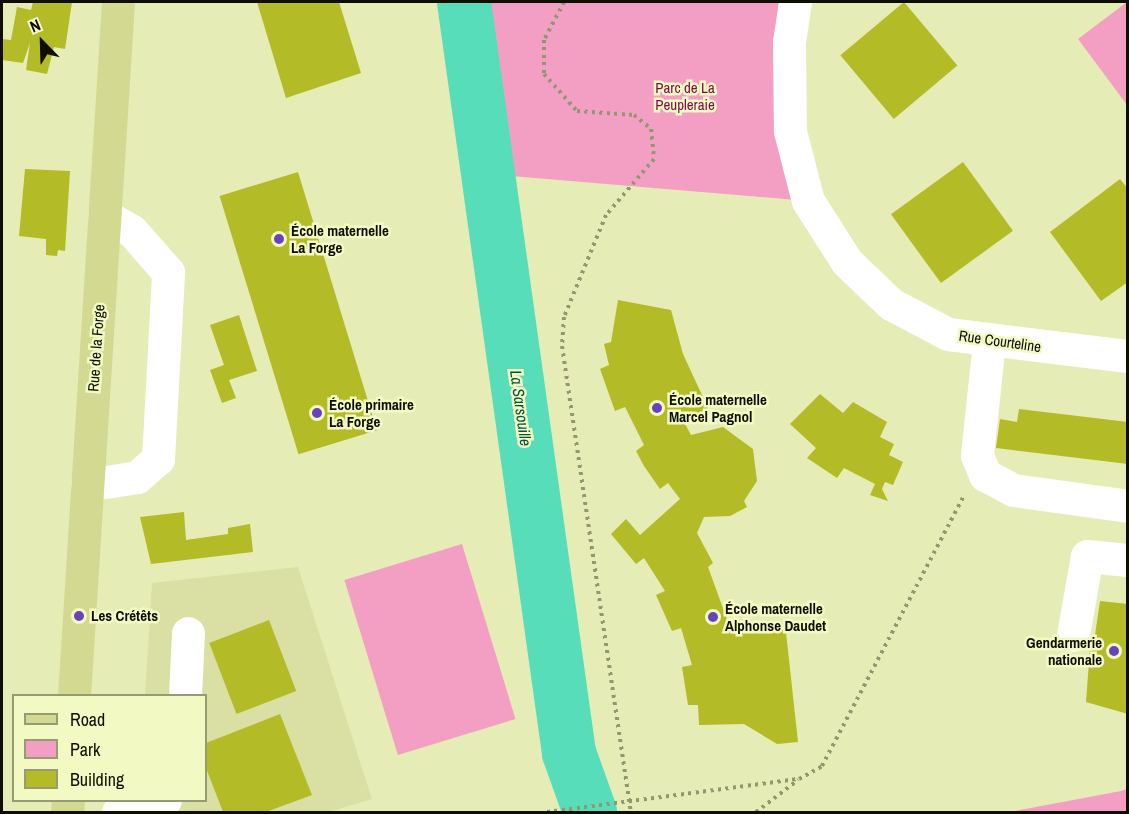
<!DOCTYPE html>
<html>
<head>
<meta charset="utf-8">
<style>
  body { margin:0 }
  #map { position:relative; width:1129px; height:814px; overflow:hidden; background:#e6ecb5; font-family:"Archivo Narrow",sans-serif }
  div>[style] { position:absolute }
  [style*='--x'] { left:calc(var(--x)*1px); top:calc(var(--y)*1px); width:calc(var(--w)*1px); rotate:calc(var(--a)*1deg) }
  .built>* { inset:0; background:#dae0a3 }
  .green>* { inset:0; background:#f39fc3; transform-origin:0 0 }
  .river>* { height:54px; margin:-27px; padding:0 27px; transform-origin:27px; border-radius:27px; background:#58ddbb }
  .building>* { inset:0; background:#b3bb27; transform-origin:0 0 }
  .path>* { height:4px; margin-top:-2px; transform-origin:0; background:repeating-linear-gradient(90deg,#939770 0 3px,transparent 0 7.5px) }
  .minor>* { height:33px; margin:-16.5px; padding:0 16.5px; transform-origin:16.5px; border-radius:16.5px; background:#fff }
  .major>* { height:33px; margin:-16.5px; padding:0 16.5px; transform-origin:16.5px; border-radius:16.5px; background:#d4d991 }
  .dots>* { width:16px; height:16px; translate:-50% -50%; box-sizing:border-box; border:3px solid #f3f9c2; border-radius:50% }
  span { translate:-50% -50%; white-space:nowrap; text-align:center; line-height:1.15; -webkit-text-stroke:5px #f3f9c2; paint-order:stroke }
  .park-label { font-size:15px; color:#7a0a4a }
  .poi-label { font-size:15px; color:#0d0e00; font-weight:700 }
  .left { translate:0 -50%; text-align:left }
  .right { translate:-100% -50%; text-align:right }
  .street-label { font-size:15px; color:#0d0e00 }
  .water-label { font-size:16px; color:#005241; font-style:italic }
  .frame { position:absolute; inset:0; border:3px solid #0d0e00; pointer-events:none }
  .legend { position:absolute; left:12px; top:694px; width:195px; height:108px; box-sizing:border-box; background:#f3f9c2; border:2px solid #979b74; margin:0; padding:8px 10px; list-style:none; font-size:18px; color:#0d0e00 }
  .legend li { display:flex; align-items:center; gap:12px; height:30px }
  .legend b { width:30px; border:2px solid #979b74 }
  .north { position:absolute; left:12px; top:12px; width:60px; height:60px; -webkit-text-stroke:4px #f3f9c2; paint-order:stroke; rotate:337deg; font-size:16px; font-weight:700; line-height:24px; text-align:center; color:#0d0e00 }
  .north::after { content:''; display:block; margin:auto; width:21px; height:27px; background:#0d0e00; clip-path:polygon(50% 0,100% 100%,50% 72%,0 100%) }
</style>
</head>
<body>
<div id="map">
  <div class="built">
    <div style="clip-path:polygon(298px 567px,372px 799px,329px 812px,137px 812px,138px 801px,206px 800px,206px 696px,145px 695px,152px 583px)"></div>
  </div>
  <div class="green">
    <div style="clip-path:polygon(464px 2px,795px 2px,808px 201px,488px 174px)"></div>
    <div style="clip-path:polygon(1127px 2px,1127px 105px,1078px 39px)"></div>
    <div style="left:462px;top:544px;width:183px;height:123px;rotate:73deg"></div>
    <div style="clip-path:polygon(1127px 789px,1127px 812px,1010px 812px,1121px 791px)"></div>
  </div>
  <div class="river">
    <div style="--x:464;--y:2;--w:758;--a:82.04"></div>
    <div style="--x:569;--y:753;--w:63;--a:70.4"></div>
  </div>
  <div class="building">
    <div style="clip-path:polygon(33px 2px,72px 2px,65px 49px,54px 47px,47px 74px,26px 70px,30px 43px,23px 63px,2px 60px,2px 39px,11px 40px,17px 7px,31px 10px)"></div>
    <div style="clip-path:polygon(257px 2px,339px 2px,361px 73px,286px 98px)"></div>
    <div style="left:904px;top:2px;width:83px;height:83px;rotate:50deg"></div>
    <div style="left:963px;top:162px;width:85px;height:89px;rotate:54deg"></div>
    <div style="clip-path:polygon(25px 169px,70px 171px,65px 251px,58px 250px,57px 256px,46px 255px,46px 239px,19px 236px)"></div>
    <div style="left:298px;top:172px;width:270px;height:82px;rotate:73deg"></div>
    <div style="clip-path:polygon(1120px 179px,1128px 189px,1128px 282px,1101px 301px,1050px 232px)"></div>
    <div style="clip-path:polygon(618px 300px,671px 310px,683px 354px,708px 408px,684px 422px,691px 435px,723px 427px,753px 449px,757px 481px,744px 501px,747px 507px,730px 516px,704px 517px,697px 533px,713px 563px,708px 567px,732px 633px,785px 623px,798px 742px,777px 744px,744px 724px,699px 725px,698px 705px,688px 705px,682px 667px,692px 665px,681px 628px,672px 631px,656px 595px,665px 591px,644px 558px,636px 564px,611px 534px,626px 519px,640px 535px,680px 499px,668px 483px,660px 489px,644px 466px,636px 451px,644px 445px,625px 407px,615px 411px,600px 369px,609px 365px,604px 344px,611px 342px)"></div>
    <div style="clip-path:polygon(239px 315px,257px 371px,229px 380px,236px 398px,222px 403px,210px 370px,224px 365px,210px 325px)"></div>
    <div style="clip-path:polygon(820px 394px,843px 413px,853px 402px,887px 422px,880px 437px,894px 444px,889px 455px,903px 462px,893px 485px,885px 482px,882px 489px,888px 501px,870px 495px,875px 484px,844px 468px,837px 478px,807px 458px,816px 448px,790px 424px)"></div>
    <div style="clip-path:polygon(1019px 409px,1128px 422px,1128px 464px,996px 448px,1000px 419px,1017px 422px)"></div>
    <div style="clip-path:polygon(184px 512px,186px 540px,228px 534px,228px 528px,250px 524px,253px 552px,151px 564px,140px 517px)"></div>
    <div style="clip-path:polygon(1100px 601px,1128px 604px,1128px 714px,1086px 702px,1091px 635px,1095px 635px)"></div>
    <div style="left:269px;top:620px;width:76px;height:64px;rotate:69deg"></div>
    <div style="clip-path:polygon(280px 714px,312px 795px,266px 812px,223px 812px,206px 768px,206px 743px)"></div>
  </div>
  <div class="path">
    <div style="--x:564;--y:2;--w:43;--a:117.8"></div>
    <div style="--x:544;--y:40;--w:34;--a:90"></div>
    <div style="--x:544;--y:74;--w:50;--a:48.3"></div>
    <div style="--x:577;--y:111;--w:57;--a:4"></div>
    <div style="--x:634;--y:115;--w:22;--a:39"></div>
    <div style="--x:651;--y:129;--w:30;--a:84"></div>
    <div style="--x:654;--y:159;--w:74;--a:130.6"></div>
    <div style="--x:606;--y:215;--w:110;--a:112.4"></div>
    <div style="--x:564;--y:317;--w:29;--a:94"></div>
    <div style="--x:562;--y:346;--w:471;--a:81.6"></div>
    <div style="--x:547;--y:812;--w:254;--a:-7.5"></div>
    <div style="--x:799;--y:779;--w:26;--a:-29"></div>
    <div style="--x:822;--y:766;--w:306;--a:-62.3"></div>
    <div style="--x:756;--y:812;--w:53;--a:-37.3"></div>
  </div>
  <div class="minor">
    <div style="--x:795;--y:2;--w:40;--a:98.5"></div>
    <div style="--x:789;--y:42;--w:89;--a:89.4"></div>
    <div style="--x:790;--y:131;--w:72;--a:75.6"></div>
    <div style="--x:808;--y:201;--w:72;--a:57.4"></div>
    <div style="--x:847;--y:262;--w:61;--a:43.7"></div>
    <div style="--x:891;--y:304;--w:64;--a:27.8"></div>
    <div style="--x:948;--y:334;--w:181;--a:7"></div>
    <div style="--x:989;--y:342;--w:114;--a:96.1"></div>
    <div style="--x:977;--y:455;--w:22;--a:68"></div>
    <div style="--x:985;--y:475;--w:32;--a:28"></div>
    <div style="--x:1013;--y:490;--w:116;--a:7.9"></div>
    <div style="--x:87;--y:485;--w:51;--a:-9.1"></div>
    <div style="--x:137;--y:477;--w:28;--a:-41"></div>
    <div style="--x:158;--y:459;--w:187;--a:-86.9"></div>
    <div style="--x:168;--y:272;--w:55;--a:-131.3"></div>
    <div style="--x:132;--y:231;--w:32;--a:-150"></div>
    <div style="--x:1073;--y:635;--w:80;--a:-80"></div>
    <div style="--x:1087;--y:556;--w:41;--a:5.6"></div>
    <div style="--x:185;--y:696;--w:63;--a:-87.3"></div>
    <div style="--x:118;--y:812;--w:11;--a:-38"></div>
    <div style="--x:127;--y:805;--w:38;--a:-7"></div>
  </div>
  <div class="major">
    <div style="--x:74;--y:696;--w:695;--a:-86.37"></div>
    <div style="--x:67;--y:812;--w:12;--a:-85"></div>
  </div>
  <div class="dots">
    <div style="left:279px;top:239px;background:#6843bb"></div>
    <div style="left:657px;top:408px;background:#6843bb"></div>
    <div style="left:317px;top:413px;background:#6843bb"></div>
    <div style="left:79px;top:616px;background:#6843bb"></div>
    <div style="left:713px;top:617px;background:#6843bb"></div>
    <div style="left:1114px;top:651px;background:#6843bb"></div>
  </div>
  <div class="park-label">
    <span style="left:685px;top:96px">Parc de La<br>Peupleraie</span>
  </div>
  <div class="poi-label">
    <span class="left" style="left:291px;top:239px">École maternelle<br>La Forge</span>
    <span class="left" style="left:669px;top:408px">École maternelle<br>Marcel Pagnol</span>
    <span class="left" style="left:329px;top:413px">École primaire<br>La Forge</span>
    <span class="left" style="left:725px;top:617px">École maternelle<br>Alphonse Daudet</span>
    <span class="left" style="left:91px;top:616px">Les Crétêts</span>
    <span class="right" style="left:1102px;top:651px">Gendarmerie<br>nationale</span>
  </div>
  <div class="street-label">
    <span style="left:1000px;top:341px;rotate:8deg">Rue Courteline</span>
    <span style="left:96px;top:348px;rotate:-86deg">Rue de la Forge</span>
  </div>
  <div class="water-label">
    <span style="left:521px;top:408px;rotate:82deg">La Sarsouille</span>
  </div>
  <div class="frame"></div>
  <ul class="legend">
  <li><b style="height:8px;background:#d4d991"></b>Road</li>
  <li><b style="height:16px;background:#f39fc3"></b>Park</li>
  <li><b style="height:16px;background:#b3bb27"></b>Building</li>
  </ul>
  <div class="north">N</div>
</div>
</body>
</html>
